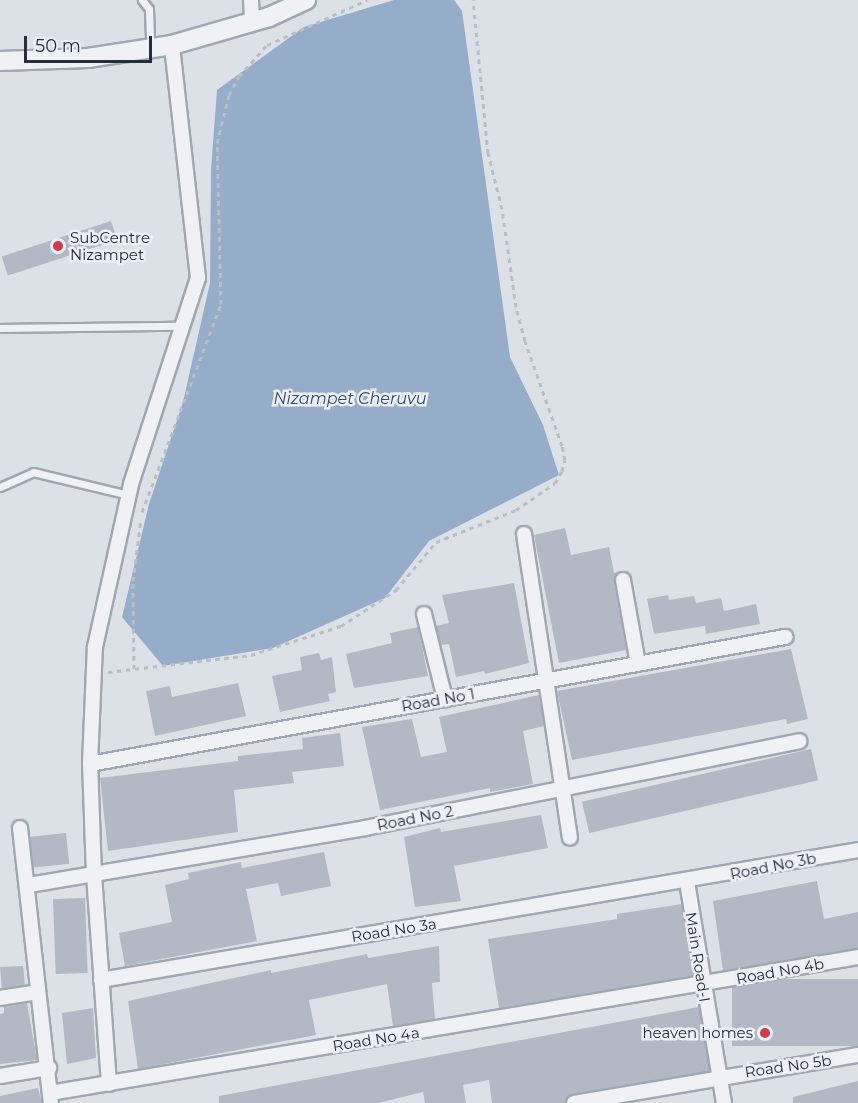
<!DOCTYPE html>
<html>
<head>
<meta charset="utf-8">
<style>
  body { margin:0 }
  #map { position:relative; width:858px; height:1103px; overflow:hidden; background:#dce0e7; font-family:Montserrat,sans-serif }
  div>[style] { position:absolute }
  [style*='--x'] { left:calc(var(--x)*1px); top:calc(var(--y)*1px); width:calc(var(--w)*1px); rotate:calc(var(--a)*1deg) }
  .water>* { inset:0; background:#95adc9 }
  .building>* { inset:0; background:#b3b9c4; transform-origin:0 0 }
  .path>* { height:3px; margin-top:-1.5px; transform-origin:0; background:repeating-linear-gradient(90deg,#babec5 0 4.5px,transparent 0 9px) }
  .roads { filter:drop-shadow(2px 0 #a1a7b1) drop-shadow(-2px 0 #a1a7b1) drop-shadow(0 2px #a1a7b1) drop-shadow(0 -2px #a1a7b1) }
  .service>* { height:7px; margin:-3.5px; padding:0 3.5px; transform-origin:3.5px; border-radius:3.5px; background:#eff1f5 }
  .minor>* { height:14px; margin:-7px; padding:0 7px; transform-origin:7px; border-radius:7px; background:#eff1f5 }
  .tertiary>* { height:18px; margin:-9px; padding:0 9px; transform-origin:9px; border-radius:9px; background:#eff1f5 }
  .dots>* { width:16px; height:16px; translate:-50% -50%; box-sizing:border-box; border:3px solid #eceff5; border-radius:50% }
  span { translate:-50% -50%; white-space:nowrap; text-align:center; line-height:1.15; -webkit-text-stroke:5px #eceff5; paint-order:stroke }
  .poi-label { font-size:15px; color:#252d3e }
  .left { translate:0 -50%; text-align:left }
  .right { translate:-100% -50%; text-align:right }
  .street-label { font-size:15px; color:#252d3e }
  .water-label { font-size:16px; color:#2e4a73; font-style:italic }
  .scale { position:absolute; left:24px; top:36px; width:128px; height:27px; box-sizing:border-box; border:3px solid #252d3e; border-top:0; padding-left:8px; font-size:18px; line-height:21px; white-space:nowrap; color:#252d3e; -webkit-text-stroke:4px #eceff5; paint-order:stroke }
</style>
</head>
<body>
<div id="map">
  <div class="water">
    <div style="clip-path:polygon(394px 0,454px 0,462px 11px,510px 357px,543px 425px,559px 475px,429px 541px,385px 598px,273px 648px,163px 666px,122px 617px,149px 504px,183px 402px,210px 283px,211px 170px,217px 90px,304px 27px)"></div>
  </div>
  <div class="building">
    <div style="left:111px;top:221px;width:20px;height:115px;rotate:72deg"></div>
    <div style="clip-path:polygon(565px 528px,571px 555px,609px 547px,614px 573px,619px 572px,614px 582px,626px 650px,559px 663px,534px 535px)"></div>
    <div style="clip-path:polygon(514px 583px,529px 663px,485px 674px,484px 671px,456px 677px,449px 644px,441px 645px,436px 626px,449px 623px,442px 595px)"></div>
    <div style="clip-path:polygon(668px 595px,669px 600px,694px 596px,696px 603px,721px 598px,724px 611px,756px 604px,760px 624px,706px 634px,705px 626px,654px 634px,647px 599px)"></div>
    <div style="clip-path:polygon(418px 627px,428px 676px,354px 688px,346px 654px,392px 643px,390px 633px)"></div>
    <div style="clip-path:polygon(791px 649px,808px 719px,787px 724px,786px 719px,572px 760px,557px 691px)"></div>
    <div style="clip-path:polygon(319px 653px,321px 660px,332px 657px,336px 692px,328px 694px,330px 701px,280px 712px,272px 676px,302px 670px,300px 657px)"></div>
    <div style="clip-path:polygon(238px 683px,246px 716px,155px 736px,146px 691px,170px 686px,172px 697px)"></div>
    <div style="clip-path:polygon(539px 695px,544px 726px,523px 731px,533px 784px,490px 792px,490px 788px,380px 810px,362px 727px,412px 719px,421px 757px,447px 752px,439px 717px)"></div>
    <div style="clip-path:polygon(340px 733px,344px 766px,292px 772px,294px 783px,234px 790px,238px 832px,108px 851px,100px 778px,238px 761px,238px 756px,303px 749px,302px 738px)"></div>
    <div style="left:811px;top:749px;width:32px;height:235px;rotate:77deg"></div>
    <div style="clip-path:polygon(541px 815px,548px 848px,454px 866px,461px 901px,415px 907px,404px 837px,440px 828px,441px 832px)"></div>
    <div style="left:66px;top:833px;width:31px;height:36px;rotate:84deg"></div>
    <div style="clip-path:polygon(324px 852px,331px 886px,281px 896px,278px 883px,246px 889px,257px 941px,125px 966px,119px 933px,172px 922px,165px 885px,189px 879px,188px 873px,241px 862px,242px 868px)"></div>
    <div style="clip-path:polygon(817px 881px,824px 919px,858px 912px,858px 948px,723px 971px,713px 901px)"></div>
    <div style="left:85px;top:898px;width:75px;height:32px;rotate:88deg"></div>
    <div style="clip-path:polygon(682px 904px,694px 976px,499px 1008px,488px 939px,617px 919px,617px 914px)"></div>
    <div style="clip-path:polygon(439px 946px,440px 982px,432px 983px,435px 1019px,393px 1026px,387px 984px,309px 1000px,316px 1035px,138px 1069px,128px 1001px,271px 970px,271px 973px,367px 954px,368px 958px)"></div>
    <div style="clip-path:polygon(23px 966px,25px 985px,2px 989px,0 967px)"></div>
    <div style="left:858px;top:979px;width:67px;height:126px;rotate:90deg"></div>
    <div style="clip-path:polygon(27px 1003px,37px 1060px,0 1064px,0 1014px,4px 1013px,4px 1007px)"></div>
    <div style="clip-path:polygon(699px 1007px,710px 1071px,573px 1094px,565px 1103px,492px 1103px,489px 1080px,463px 1085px,466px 1103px,425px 1103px,423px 1092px,378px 1103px,219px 1103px,219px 1096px)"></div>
    <div style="clip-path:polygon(93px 1008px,96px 1058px,67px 1064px,62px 1013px)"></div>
    <div style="clip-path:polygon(858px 1081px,858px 1103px,793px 1103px,793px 1097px)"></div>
    <div style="clip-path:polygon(38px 1088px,42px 1103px,0 1103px,0 1096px)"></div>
  </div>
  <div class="path">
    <div style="--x:142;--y:512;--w:222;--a:-69.2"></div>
    <div style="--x:221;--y:304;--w:161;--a:-91.4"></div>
    <div style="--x:217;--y:143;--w:49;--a:-76"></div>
    <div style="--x:229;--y:95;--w:21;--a:-62"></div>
    <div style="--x:239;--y:76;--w:42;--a:-47.9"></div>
    <div style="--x:267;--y:45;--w:110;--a:-24.2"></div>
    <div style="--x:134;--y:669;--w:88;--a:-90.7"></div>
    <div style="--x:133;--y:581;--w:63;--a:-82.6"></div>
    <div style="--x:108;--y:672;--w:144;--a:-6.8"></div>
    <div style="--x:251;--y:655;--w:95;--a:-17.9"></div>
    <div style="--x:341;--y:626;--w:66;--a:-33.2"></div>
    <div style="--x:396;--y:590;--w:62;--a:-50.2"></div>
    <div style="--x:436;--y:542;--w:86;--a:-21.8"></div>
    <div style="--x:516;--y:510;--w:47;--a:-34.7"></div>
    <div style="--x:555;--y:483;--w:14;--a:-60"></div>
    <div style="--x:562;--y:471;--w:11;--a:-75"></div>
    <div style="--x:565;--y:460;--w:14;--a:-102"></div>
    <div style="--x:562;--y:446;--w:111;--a:-109.4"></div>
    <div style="--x:525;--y:341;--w:35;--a:-105"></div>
    <div style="--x:516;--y:307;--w:99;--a:-98.1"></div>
    <div style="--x:502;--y:209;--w:58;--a:-104"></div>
    <div style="--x:488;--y:153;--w:154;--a:-95.6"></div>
  </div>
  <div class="roads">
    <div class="service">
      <div style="--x:142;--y:0;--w:11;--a:52"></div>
      <div style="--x:149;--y:9;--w:37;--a:88"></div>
      <div style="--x:0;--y:328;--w:176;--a:-0.7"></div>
      <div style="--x:0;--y:487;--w:36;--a:-24"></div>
      <div style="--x:33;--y:472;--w:99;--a:13.5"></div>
    </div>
    <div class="minor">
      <div style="--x:251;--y:0;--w:21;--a:87"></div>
      <div style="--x:524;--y:534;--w:307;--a:81.4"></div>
      <div style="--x:623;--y:580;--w:85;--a:79.9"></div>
      <div style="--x:424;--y:614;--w:88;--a:76.1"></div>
      <div style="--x:90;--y:764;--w:707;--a:-10.36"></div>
      <div style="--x:20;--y:828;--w:277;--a:83.6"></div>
      <div style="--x:687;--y:882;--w:224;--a:80.5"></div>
      <div style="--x:29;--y:885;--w:341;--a:-9.6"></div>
      <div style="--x:365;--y:828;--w:443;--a:-11.3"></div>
      <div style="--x:101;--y:980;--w:768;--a:-9.74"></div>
      <div style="--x:0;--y:998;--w:38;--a:-9"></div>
      <div style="--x:0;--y:1076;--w:50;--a:-9.3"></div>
      <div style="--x:109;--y:1084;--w:209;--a:-94.1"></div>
      <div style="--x:94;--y:876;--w:112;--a:-92"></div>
      <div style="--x:90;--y:764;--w:117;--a:-87.6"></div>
      <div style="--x:95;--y:647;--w:167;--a:-77.5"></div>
      <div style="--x:131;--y:484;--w:217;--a:-72"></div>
      <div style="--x:198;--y:278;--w:234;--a:-96.4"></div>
      <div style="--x:50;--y:1093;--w:819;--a:-9.55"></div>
      <div style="--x:574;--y:1103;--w:288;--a:-9.6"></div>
    </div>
    <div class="tertiary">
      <div style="--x:0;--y:61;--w:88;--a:-2"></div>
      <div style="--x:88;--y:58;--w:85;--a:-8.8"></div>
      <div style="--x:172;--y:45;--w:101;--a:-16.1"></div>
      <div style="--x:269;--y:17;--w:41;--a:-24.7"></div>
    </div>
  </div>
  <div class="dots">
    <div style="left:58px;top:246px;background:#d33a4b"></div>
    <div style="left:765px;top:1033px;background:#d33a4b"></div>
  </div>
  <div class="poi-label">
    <span class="left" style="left:70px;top:246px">SubCentre<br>Nizampet</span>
    <span class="right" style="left:753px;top:1033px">heaven homes</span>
  </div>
  <div class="street-label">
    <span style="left:438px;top:700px;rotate:-10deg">Road No 1</span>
    <span style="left:415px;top:818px;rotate:-11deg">Road No 2</span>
    <span style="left:773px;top:866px;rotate:-11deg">Road No 3b</span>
    <span style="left:394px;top:930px;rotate:-9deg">Road No 3a</span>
    <span style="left:698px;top:957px;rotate:81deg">Main Road-I</span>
    <span style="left:780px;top:971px;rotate:-10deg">Road No 4b</span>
    <span style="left:376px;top:1039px;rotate:-9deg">Road No 4a</span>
    <span style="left:788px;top:1066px;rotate:-8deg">Road No 5b</span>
  </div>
  <div class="water-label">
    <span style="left:350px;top:399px">Nizampet Cheruvu</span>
  </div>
  <div class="scale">50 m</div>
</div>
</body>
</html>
